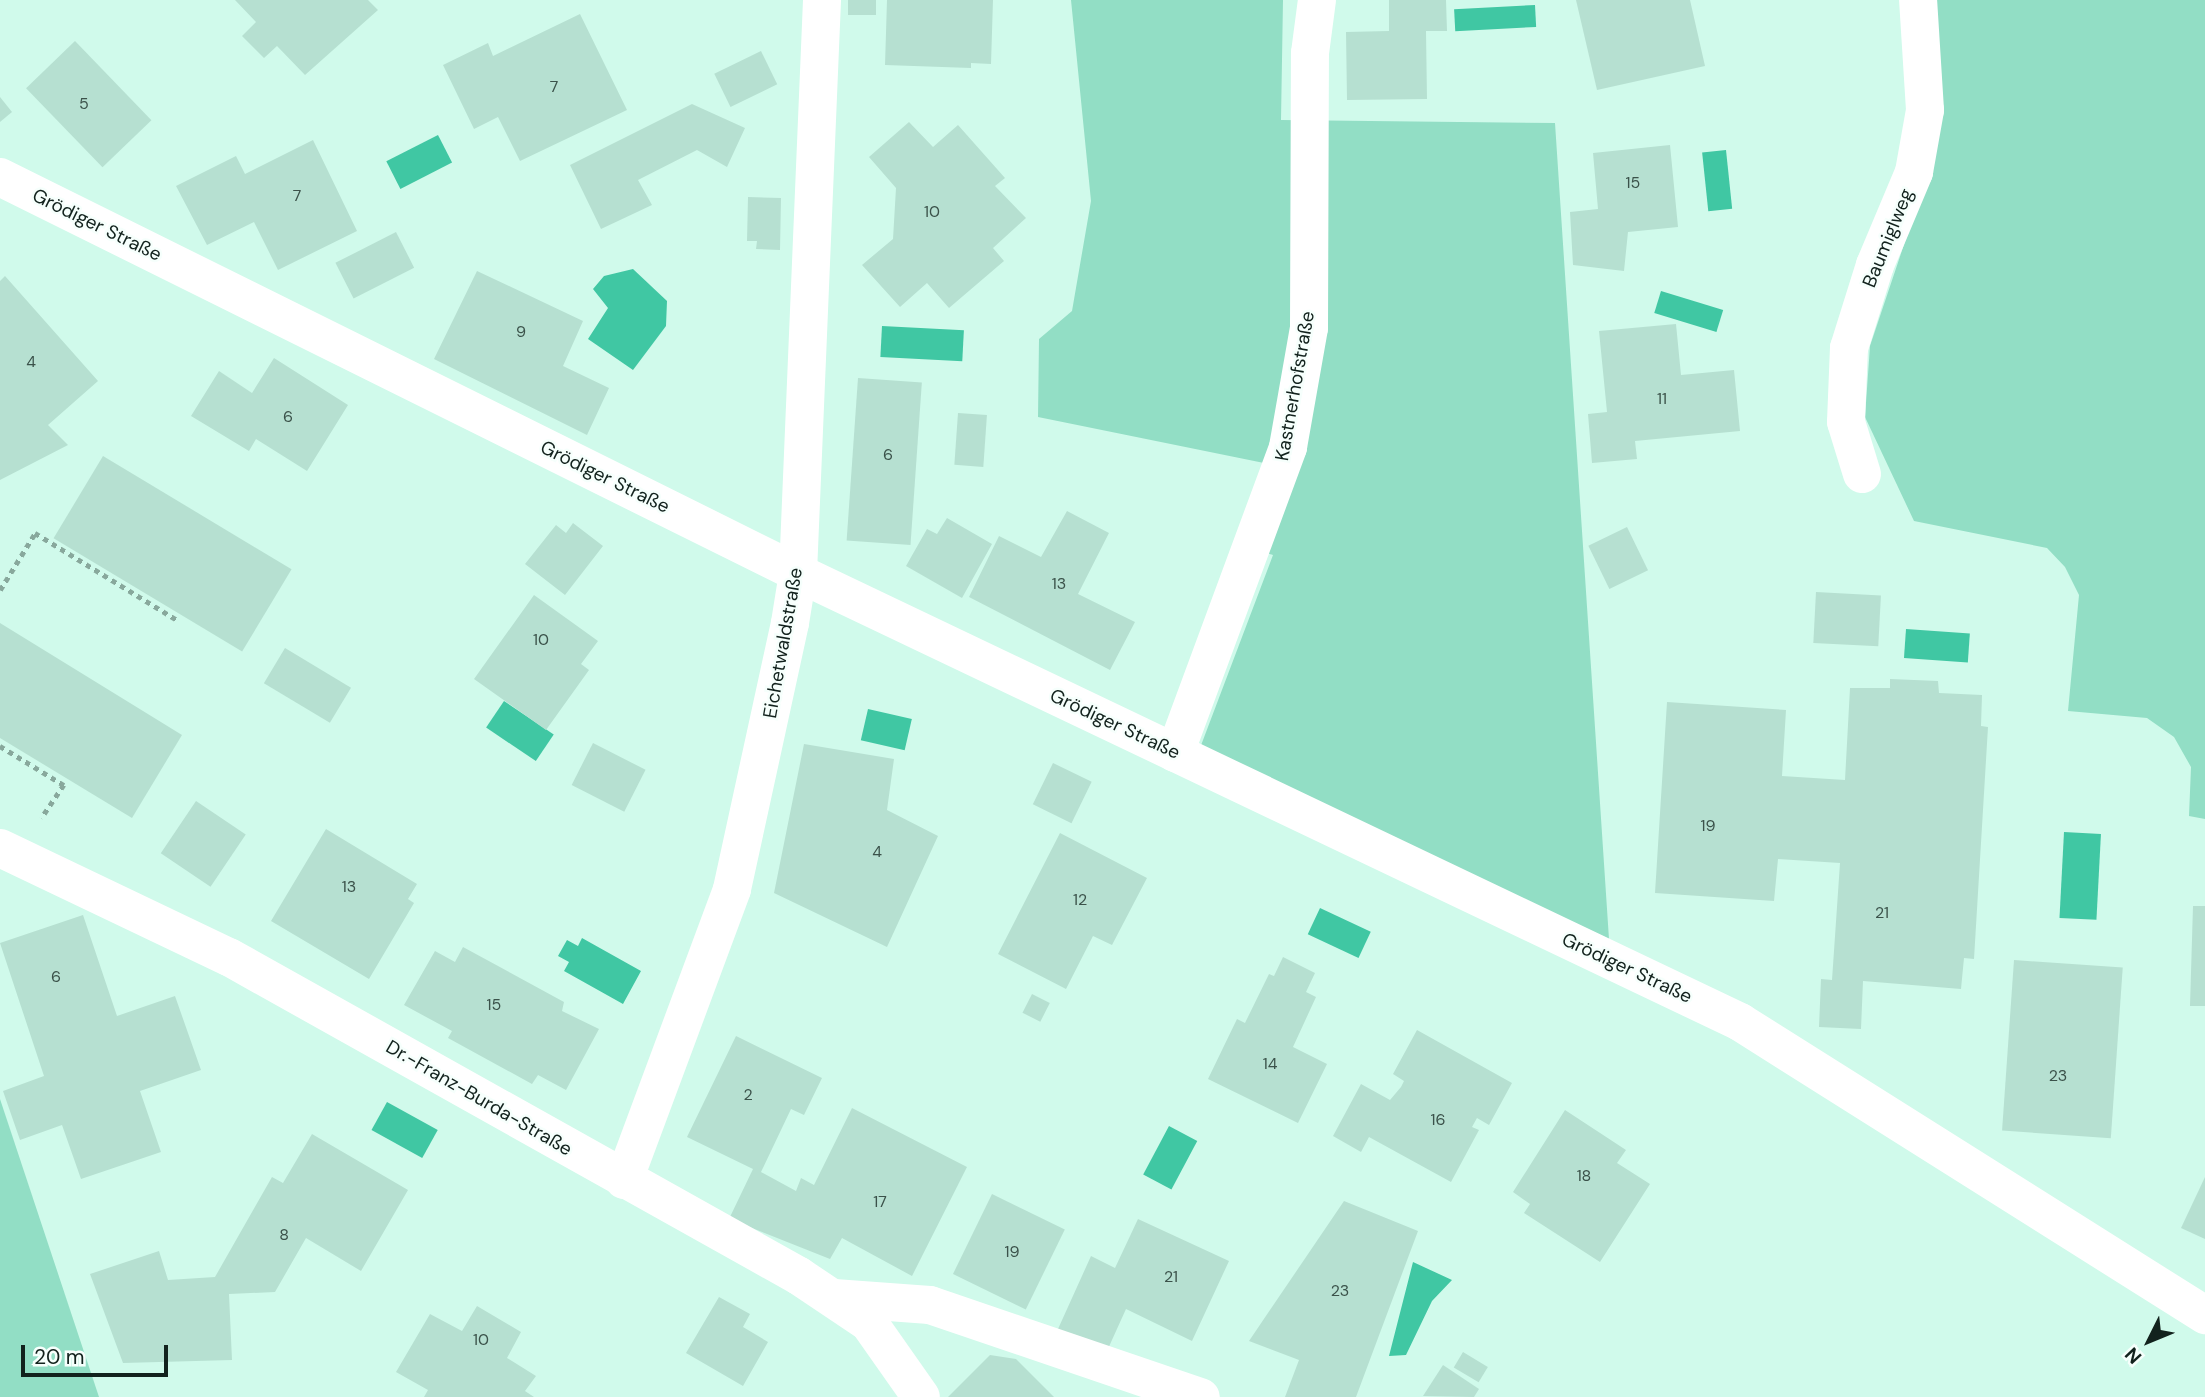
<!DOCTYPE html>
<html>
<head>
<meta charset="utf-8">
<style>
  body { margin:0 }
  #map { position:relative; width:2205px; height:1397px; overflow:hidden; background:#d0faeb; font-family:"DM Sans",sans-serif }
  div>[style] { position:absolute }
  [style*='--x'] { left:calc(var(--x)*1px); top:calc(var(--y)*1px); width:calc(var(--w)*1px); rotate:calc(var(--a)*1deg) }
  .green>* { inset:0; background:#92dec5 }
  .water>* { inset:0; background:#40c7a3; transform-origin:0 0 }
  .building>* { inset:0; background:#b6e0d1; transform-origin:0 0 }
  .path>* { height:4.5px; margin-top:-2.25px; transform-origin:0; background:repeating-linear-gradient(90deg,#88a89c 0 5px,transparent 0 10px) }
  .minor>* { height:38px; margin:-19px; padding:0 19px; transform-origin:19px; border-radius:19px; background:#fff }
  span { translate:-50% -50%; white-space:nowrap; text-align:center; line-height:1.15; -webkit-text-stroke:5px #f6fffc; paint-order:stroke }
  .number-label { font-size:16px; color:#3b524a }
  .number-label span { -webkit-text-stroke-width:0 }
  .street-label { font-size:19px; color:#12221d }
  .north { position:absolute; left:2114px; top:1306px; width:70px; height:70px; -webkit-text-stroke:5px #f6fffc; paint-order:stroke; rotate:227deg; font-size:19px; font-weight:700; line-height:28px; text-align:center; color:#12221d }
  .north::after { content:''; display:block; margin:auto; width:24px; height:32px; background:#12221d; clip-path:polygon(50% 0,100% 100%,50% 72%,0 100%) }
  .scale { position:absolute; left:21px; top:1345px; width:147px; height:32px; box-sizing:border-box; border:4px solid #12221d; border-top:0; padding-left:9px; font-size:21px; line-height:24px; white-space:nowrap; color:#12221d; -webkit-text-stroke:5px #f6fffc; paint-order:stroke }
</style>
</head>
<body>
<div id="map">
  <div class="green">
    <div style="clip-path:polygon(1071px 0,1283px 0,1281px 120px,1555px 123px,1609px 939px,1200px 748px,1273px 555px,1242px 545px,1264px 463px,1038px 417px,1039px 339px,1072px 311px,1091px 201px)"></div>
    <div style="clip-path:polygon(1930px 0,2205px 0,2205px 819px,2189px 816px,2191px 767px,2174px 737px,2147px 718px,2068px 711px,2079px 595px,2065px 567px,2047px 548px,1914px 521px,1865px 417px,1870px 346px,1938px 143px)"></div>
    <div style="clip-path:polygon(0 1099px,99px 1397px,0 1397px)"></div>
  </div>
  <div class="water">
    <div style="left:1535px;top:5px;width:22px;height:81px;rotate:87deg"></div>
    <div style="left:438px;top:135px;width:31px;height:58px;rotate:63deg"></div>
    <div style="left:1726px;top:150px;width:59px;height:24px;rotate:84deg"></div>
    <div style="clip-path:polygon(633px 269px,667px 301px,666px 326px,633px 370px,588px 339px,608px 308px,593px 289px,604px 276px)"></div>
    <div style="left:1661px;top:291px;width:65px;height:23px;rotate:17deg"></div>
    <div style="left:882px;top:326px;width:82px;height:31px;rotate:3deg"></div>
    <div style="left:1906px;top:629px;width:64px;height:29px;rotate:4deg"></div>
    <div style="left:504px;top:701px;width:60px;height:32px;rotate:34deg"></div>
    <div style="left:868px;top:709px;width:45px;height:32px;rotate:13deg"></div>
    <div style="left:2064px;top:832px;width:37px;height:86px;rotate:3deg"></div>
    <div style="left:1320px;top:908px;width:56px;height:29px;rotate:25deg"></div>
    <div style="clip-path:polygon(582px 938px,641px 971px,623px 1004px,564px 971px,569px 962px,558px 956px,567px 940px,578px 946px)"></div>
    <div style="left:387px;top:1102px;width:58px;height:32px;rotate:29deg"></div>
    <div style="left:1169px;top:1126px;width:32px;height:55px;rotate:28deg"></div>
    <div style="clip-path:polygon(1413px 1262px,1452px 1280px,1432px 1301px,1406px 1355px,1389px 1356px)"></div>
  </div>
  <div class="building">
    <div style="clip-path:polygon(235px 0,368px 0,378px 10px,305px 75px,277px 46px,264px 58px,242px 36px,256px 22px)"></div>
    <div style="left:848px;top:0;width:28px;height:15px"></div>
    <div style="clip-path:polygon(887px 0,993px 0,991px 64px,971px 63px,971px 68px,885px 65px)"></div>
    <div style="clip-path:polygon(1389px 0,1446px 0,1447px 31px,1426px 31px,1427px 99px,1347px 100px,1346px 32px,1389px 31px)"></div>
    <div style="clip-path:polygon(1576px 0,1690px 0,1705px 66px,1597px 90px)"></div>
    <div style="clip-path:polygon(580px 14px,627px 110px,520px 161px,498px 117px,474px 129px,443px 65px,488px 43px,493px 56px)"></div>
    <div style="left:75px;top:41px;width:110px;height:68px;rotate:46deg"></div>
    <div style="left:761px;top:51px;width:37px;height:52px;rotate:64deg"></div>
    <div style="clip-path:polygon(0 97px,12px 112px,0 122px)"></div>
    <div style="clip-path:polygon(692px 104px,745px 128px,727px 167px,697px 150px,638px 180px,652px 205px,601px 229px,570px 165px)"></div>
    <div style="clip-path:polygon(909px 122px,933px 147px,958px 125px,1005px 178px,995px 186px,1026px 218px,993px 248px,1004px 261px,949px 308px,927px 283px,900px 307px,862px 265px,893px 239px,896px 188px,869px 157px)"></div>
    <div style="clip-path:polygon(313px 140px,357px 231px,278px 270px,254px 222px,207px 245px,176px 186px,236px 156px,245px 174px)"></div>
    <div style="clip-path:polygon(1670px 145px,1678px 227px,1628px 232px,1624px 271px,1573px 265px,1570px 212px,1598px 209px,1593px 153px)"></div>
    <div style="clip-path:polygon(748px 197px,781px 198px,780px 250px,756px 249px,757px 241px,747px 241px)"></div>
    <div style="left:396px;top:232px;width:40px;height:68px;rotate:63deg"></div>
    <div style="clip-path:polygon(477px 271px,583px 321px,563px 366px,609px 388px,587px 435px,434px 359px)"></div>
    <div style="clip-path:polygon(5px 276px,98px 381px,48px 425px,68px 445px,0 480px,0 281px)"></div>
    <div style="clip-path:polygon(1676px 324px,1681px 375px,1734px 370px,1740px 431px,1635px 441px,1637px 459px,1592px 463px,1588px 414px,1607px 412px,1599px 331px)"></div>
    <div style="clip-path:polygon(274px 358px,348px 405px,307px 471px,256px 439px,249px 451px,191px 416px,219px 371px,252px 393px)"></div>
    <div style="left:858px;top:378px;width:64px;height:163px;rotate:4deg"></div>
    <div style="left:958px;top:413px;width:29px;height:52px;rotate:4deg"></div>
    <div style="left:103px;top:456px;width:220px;height:96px;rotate:31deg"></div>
    <div style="clip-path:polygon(1067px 511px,1109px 533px,1078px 594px,1135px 622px,1110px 670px,969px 597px,999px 536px,1041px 557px)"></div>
    <div style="clip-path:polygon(947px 518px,992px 544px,962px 598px,906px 566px,927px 529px,937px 534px)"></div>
    <div style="clip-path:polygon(573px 523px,603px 546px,565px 595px,525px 564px,556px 525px,566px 533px)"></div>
    <div style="left:1627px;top:527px;width:48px;height:43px;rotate:64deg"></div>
    <div style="left:1816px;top:592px;width:65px;height:51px;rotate:3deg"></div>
    <div style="clip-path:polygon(534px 595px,598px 641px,581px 664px,589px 670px,546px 730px,474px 679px)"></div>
    <div style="clip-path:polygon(0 623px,182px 735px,132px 818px,0 738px)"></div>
    <div style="left:285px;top:648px;width:77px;height:41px;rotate:31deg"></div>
    <div style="clip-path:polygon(1890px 679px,1938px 681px,1939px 693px,1982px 695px,1981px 726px,1988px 727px,1974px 959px,1964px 958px,1961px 989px,1863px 981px,1861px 1029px,1819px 1027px,1821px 979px,1832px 980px,1840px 863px,1778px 859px,1774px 901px,1655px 893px,1667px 702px,1786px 710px,1782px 776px,1845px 780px,1850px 688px,1890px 688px)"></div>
    <div style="left:593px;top:743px;width:59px;height:47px;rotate:27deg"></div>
    <div style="clip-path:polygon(804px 744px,894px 759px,887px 810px,938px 836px,887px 947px,774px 893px)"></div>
    <div style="left:1053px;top:763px;width:43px;height:46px;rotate:26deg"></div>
    <div style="left:196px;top:801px;width:60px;height:63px;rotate:34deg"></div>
    <div style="clip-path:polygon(326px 829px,417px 884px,408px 899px,414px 903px,369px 979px,271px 921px)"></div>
    <div style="clip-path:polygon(1060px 833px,1147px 878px,1112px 945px,1093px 936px,1066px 989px,998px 954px)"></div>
    <div style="clip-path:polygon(2193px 906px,2205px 906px,2205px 1006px,2190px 1006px)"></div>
    <div style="clip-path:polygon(83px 915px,117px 1016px,175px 996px,201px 1070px,140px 1091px,161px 1152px,81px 1179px,62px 1125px,20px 1140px,3px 1091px,44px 1076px,0 943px)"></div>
    <div style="clip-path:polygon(463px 947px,564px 1002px,562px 1011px,599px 1029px,566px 1090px,538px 1075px,532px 1084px,448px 1038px,452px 1031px,404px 1005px,435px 951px,455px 962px)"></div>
    <div style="clip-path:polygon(1283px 957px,1315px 973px,1306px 992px,1316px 997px,1293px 1047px,1327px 1064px,1298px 1123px,1208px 1079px,1237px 1019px,1245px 1023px,1269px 974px,1274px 976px)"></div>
    <div style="left:2014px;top:960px;width:109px;height:171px;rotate:4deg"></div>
    <div style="left:1032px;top:994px;width:20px;height:21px;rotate:27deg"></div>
    <div style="clip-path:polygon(1417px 1030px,1512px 1083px,1489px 1125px,1477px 1118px,1472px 1127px,1479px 1130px,1451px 1182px,1369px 1137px,1361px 1152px,1333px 1136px,1361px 1084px,1390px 1100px,1401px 1087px,1404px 1081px,1393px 1074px)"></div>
    <div style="clip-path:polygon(736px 1036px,822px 1078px,804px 1115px,791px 1109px,761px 1172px,796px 1191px,801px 1178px,814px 1185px,852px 1108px,967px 1167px,912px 1276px,842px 1238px,830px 1259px,729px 1219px,753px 1169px,687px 1137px)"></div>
    <div style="clip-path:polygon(1565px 1110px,1626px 1150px,1617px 1163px,1650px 1184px,1600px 1262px,1524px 1213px,1530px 1204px,1513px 1192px)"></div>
    <div style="clip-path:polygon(312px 1134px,408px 1190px,361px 1271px,306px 1238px,275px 1292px,229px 1294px,232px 1360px,123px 1363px,90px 1274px,159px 1251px,168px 1280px,215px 1277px,272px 1177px,283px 1183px)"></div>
    <div style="clip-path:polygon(2205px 1177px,2205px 1239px,2181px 1228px)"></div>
    <div style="left:992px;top:1194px;width:81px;height:89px;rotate:26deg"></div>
    <div style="clip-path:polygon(1344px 1201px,1418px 1231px,1356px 1397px,1285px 1397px,1299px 1360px,1249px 1341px)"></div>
    <div style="clip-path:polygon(1138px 1219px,1229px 1261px,1192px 1341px,1126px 1309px,1107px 1351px,1058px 1329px,1091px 1256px,1115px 1268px)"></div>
    <div style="clip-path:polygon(719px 1297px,750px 1314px,743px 1327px,768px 1342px,743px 1386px,686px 1353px)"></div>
    <div style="clip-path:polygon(477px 1306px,521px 1332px,507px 1358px,536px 1376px,525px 1391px,534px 1397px,424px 1397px,428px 1390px,396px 1372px,430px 1314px,462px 1331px)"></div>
    <div style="left:1463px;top:1352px;width:29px;height:18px;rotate:31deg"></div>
    <div style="clip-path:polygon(990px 1355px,1016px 1359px,1054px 1397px,948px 1397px)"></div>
    <div style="clip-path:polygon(1443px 1365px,1479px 1389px,1474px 1397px,1423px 1396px)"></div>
  </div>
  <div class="path">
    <div style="--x:0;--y:590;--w:67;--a:-58.4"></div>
    <div style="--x:35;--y:533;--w:167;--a:31.5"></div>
    <div style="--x:0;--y:746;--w:75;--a:31.4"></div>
    <div style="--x:64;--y:785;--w:40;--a:124"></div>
  </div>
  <div class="minor">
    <div style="--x:0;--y:177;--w:891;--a:26.39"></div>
    <div style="--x:798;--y:573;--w:1044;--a:25.48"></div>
    <div style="--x:1740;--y:1022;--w:550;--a:32.22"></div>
    <div style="--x:1862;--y:474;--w:54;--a:-107.1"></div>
    <div style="--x:1846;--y:422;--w:74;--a:-87.7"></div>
    <div style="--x:1849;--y:348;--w:87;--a:-72.6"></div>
    <div style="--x:1875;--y:265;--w:101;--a:-67.2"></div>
    <div style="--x:1914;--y:172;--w:63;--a:-79.9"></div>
    <div style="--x:1925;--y:110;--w:110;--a:-93.6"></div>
    <div style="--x:1175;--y:753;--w:326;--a:-69.7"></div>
    <div style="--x:1288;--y:447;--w:121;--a:-80"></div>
    <div style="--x:1309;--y:328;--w:275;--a:-89.8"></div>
    <div style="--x:1310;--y:53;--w:53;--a:-82.5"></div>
    <div style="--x:0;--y:848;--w:254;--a:25.5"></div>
    <div style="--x:229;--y:957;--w:653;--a:29.23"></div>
    <div style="--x:799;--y:1276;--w:84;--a:33.9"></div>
    <div style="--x:869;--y:1323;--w:90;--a:54.9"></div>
    <div style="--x:624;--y:1180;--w:310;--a:-69.6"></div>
    <div style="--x:732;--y:889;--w:272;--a:-77.7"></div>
    <div style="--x:790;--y:623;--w:51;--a:-80.9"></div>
    <div style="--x:798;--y:573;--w:574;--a:-87.6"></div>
    <div style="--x:834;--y:1298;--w:96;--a:4.2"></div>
    <div style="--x:930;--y:1305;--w:286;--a:18.8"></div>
  </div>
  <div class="number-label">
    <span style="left:554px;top:87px">7</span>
    <span style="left:84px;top:104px">5</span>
    <span style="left:1633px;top:183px">15</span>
    <span style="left:297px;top:196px">7</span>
    <span style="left:932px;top:212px">10</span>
    <span style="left:521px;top:332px">9</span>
    <span style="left:31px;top:362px">4</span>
    <span style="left:1662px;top:399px">11</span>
    <span style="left:288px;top:417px">6</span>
    <span style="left:888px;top:455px">6</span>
    <span style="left:1059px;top:584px">13</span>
    <span style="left:541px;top:640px">10</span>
    <span style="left:1708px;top:826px">19</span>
    <span style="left:877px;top:852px">4</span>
    <span style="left:349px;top:887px">13</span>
    <span style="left:1080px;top:900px">12</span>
    <span style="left:1882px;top:913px">21</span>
    <span style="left:56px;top:977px">6</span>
    <span style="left:494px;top:1005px">15</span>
    <span style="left:1270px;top:1064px">14</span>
    <span style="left:2058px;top:1076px">23</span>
    <span style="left:748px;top:1095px">2</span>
    <span style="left:1438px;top:1120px">16</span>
    <span style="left:1584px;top:1176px">18</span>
    <span style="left:880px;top:1202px">17</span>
    <span style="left:284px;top:1235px">8</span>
    <span style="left:1012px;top:1252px">19</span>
    <span style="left:1171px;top:1277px">21</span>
    <span style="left:1340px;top:1291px">23</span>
    <span style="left:481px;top:1340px">10</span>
  </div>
  <div class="street-label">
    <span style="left:97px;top:225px;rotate:26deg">Grödiger Straße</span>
    <span style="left:1888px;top:238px;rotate:-68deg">Baumiglweg</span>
    <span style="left:1295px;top:386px;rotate:-80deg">Kastnerhofstraße</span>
    <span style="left:605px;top:477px;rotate:26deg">Grödiger Straße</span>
    <span style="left:783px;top:643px;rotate:-80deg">Eichetwaldstraße</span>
    <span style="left:1115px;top:724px;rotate:25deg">Grödiger Straße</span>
    <span style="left:1627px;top:968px;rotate:25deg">Grödiger Straße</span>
    <span style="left:479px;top:1098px;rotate:30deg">Dr.-Franz-Burda-Straße</span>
  </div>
  <div class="north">N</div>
  <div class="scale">20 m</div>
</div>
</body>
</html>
